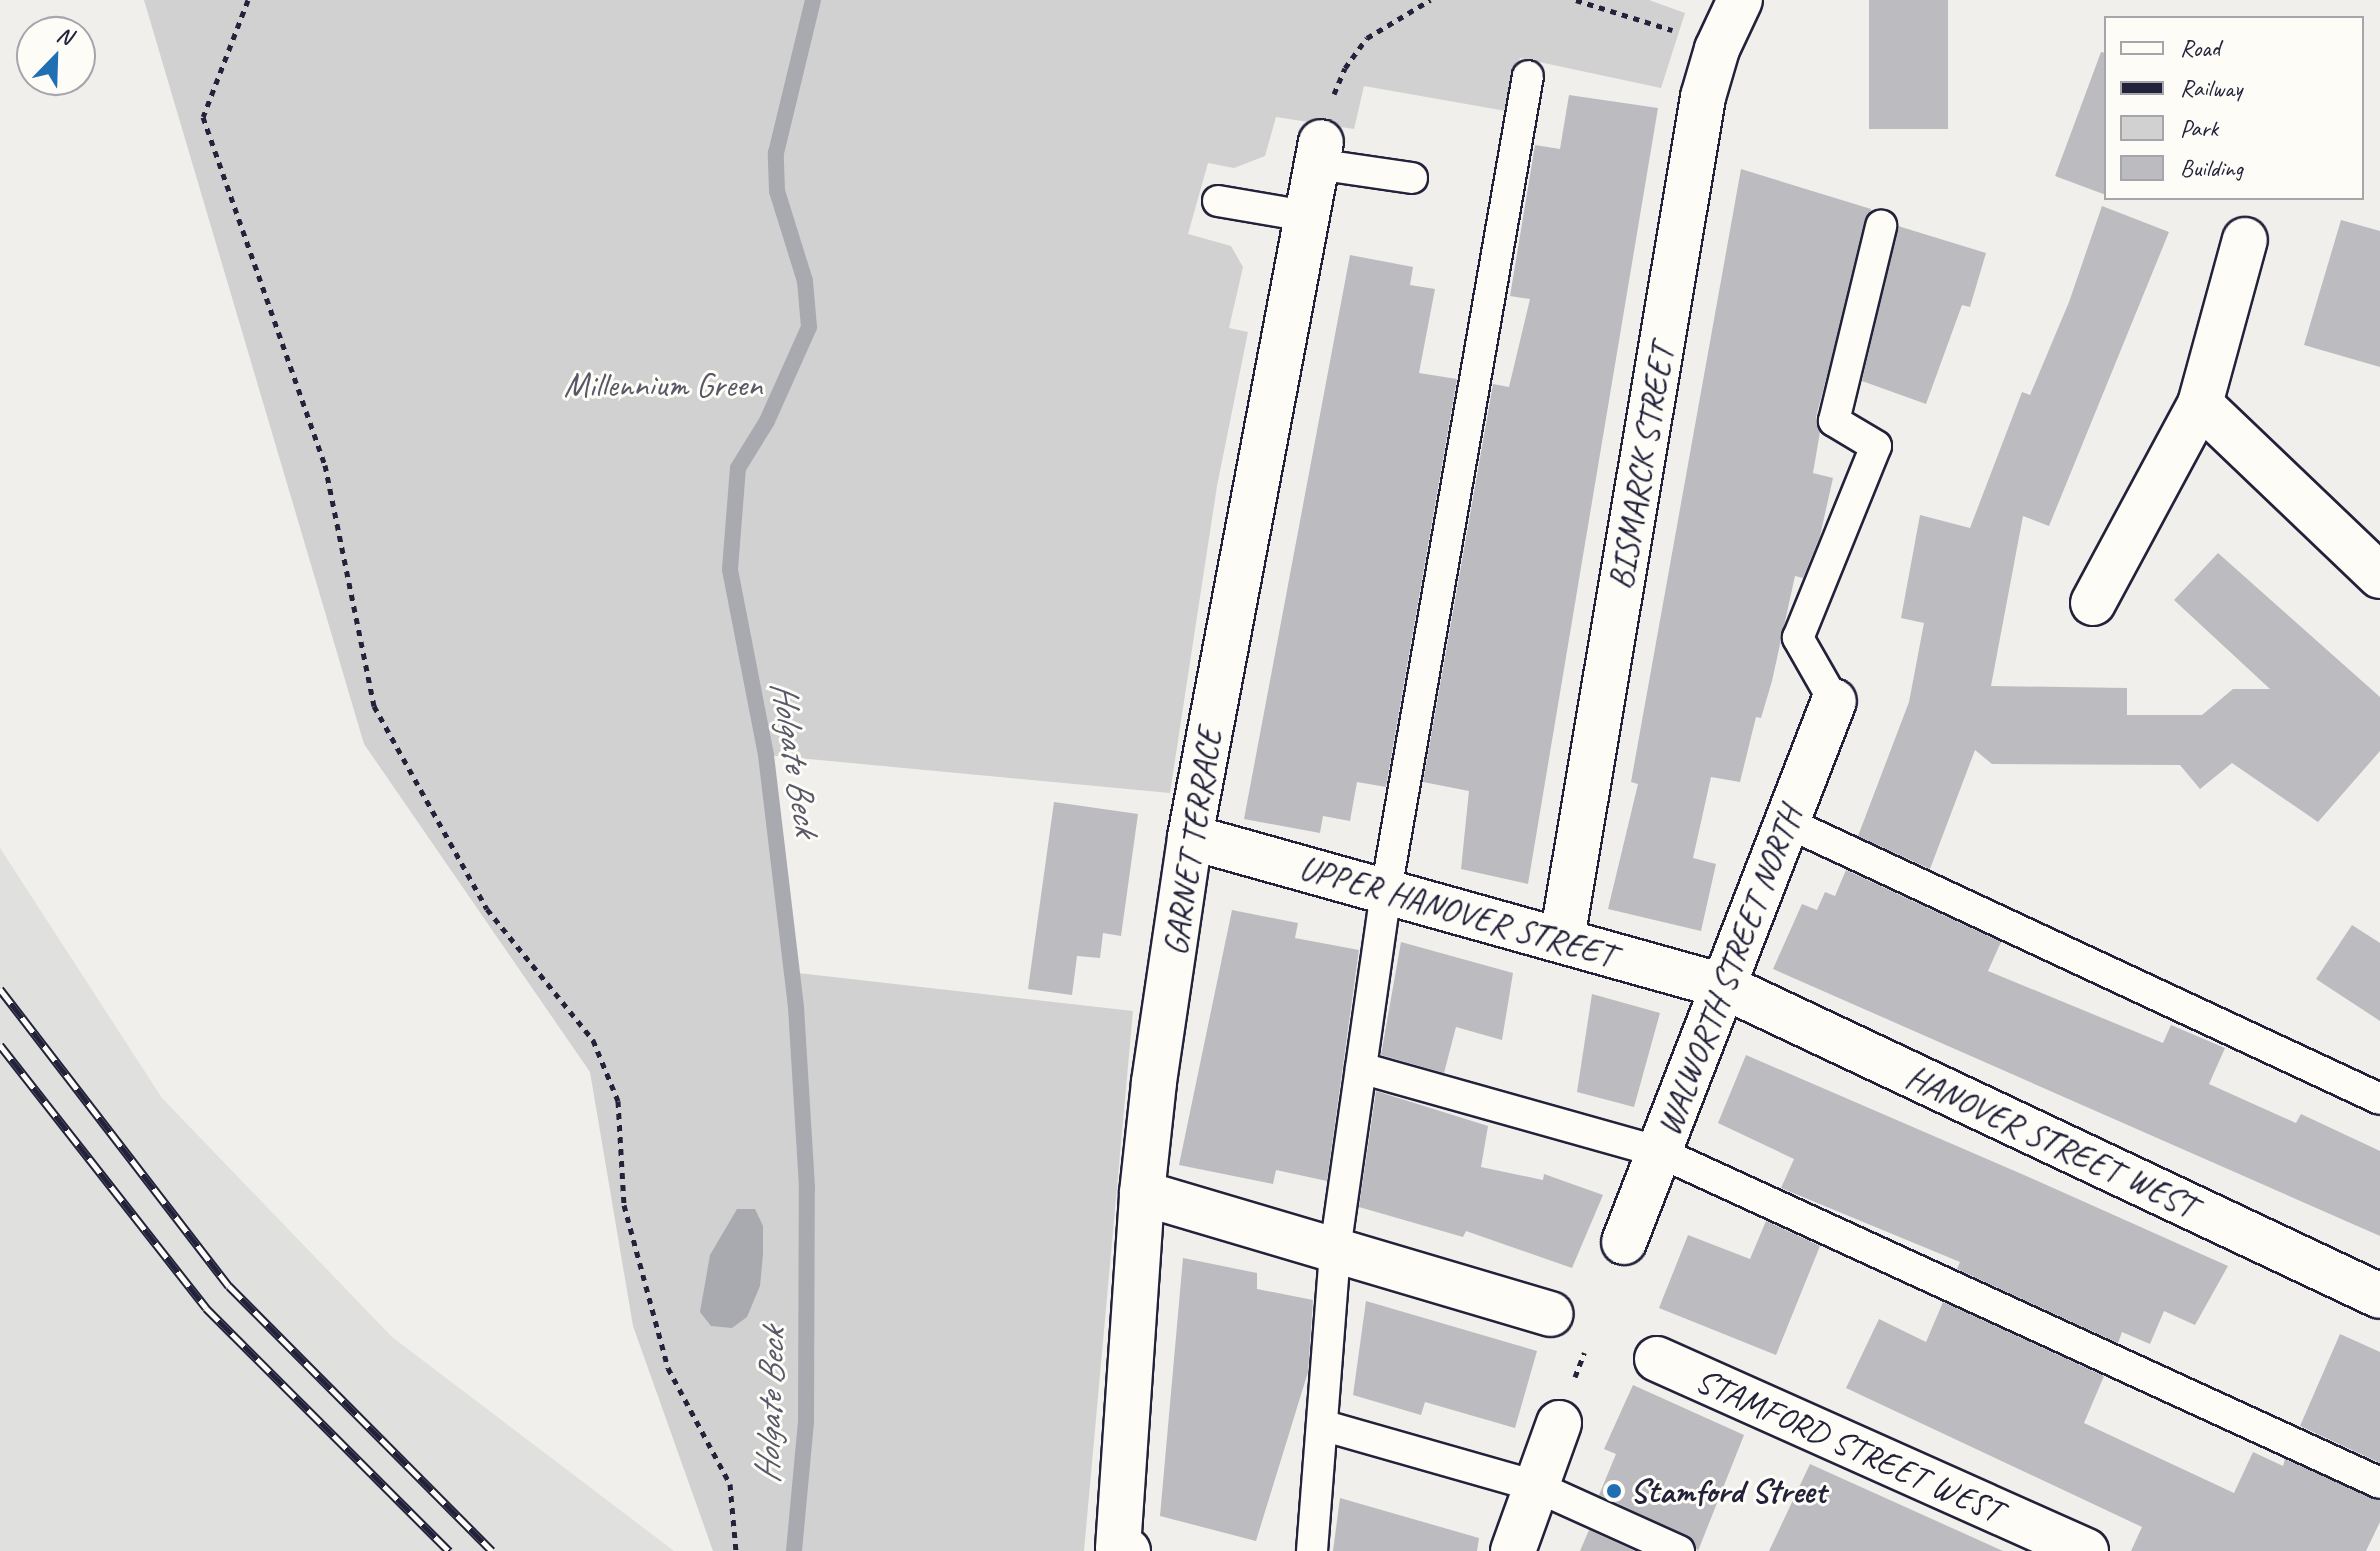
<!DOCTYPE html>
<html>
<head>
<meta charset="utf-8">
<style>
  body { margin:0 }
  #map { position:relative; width:2380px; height:1551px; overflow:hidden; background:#f0efec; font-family:Caveat,sans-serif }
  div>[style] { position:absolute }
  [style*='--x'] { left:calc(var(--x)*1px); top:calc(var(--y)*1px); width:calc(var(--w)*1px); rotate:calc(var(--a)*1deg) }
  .built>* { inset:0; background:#e0e0df }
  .green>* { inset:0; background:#d2d1d1 }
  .water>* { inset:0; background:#a9a9b0 }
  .stream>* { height:16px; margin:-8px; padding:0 8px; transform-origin:8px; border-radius:8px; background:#a9a9b0 }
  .building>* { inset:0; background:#bcbcc0; transform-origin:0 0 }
  .path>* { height:5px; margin-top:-2.5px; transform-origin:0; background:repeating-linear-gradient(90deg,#22223b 0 6px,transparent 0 12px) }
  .roads { filter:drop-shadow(2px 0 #22223b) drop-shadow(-2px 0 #22223b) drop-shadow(0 2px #22223b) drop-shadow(0 -2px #22223b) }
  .lane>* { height:30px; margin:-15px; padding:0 15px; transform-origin:15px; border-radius:15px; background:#fdfcf7 }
  .street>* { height:44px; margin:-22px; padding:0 22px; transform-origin:22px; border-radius:22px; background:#fdfcf7 }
  .rail>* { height:9px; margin-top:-4.5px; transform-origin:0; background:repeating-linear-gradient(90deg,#fdfcf7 0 18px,#22223b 0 36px); box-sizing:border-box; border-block:2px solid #22223b }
  .dots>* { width:22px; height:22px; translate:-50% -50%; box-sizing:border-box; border:4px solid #fdfcf7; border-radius:50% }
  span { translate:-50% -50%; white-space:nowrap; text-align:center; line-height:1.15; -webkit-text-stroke:6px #fdfcf7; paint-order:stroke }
  .park-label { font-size:34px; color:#575768 }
  .street-label { font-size:34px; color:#22223b }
  .poi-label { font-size:34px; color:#22223b; font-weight:700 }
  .left { translate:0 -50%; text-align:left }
  .water-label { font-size:36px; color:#58586a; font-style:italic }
  .legend { position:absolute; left:2104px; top:16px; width:260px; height:184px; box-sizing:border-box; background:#fdfcf7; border:2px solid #a5a5ac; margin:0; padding:10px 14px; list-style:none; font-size:24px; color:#22223b }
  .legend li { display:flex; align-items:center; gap:16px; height:40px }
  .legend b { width:40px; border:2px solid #a5a5ac }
  .north { position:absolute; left:16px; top:16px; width:80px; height:80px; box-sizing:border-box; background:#fdfcf7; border:2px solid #a5a5ac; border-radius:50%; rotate:23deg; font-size:22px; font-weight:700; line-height:32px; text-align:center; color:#22223b }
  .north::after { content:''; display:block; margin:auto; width:28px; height:36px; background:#1f6fb2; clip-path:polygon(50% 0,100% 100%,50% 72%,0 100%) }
</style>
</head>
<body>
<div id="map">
  <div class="built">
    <div style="clip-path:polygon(0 848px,162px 1098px,392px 1337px,674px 1551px,0 1551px)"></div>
  </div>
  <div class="green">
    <div style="clip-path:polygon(144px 0,1649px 0,1685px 13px,1661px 88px,1520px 58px,1506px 111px,1364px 86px,1354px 129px,1276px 117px,1265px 156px,1234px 168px,1208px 163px,1188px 234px,1231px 246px,1243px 267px,1229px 328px,1248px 332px,1217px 486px,1170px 793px,766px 755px,798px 973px,1133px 1011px,1084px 1551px,713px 1551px,633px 1326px,590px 1072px,364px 744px)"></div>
  </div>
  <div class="water">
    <div style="clip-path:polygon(737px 1209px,755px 1209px,763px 1226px,763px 1254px,760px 1286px,747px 1317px,732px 1328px,711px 1326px,700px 1312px,710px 1255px)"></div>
  </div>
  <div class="stream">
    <div style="--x:794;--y:1551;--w:130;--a:-84.7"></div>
    <div style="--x:806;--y:1422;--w:235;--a:-89.8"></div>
    <div style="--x:807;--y:1187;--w:180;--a:-93.5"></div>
    <div style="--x:796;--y:1007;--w:254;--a:-96.8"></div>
    <div style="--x:766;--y:755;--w:189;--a:-101"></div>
    <div style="--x:730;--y:569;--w:101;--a:-85.5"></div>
    <div style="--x:738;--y:468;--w:55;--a:-58.3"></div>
    <div style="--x:767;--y:421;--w:103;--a:-65.9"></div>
    <div style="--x:809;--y:327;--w:46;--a:-95"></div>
    <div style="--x:805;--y:281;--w:94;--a:-107.3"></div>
    <div style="--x:777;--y:191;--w:38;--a:-92"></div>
    <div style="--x:776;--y:153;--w:157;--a:-76.4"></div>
  </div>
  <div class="building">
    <div style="left:1869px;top:0;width:79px;height:129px"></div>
    <div style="clip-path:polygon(2101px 52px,2106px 53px,2106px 195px,2055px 176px)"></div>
    <div style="clip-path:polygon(1569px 95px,1658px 108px,1528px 884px,1461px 869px,1469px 791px,1423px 782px,1493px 384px,1509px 387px,1530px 299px,1510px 296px,1535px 145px,1560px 149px)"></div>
    <div style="clip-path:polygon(1741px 169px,1871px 209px,1816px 417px,1820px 432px,1813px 473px,1833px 478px,1820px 536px,1803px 578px,1795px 576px,1772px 681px,1761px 718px,1756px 717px,1740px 782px,1711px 777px,1693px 858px,1716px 864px,1701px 931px,1608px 909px,1638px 784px,1631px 782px)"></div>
    <div style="clip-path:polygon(2102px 206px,2169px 232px,2049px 526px,2023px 516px,1991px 686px,2127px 688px,2127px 715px,2202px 715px,2233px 689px,2270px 689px,2174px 600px,2218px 553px,2380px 697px,2380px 751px,2318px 822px,2232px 763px,2200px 789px,2180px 765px,1992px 764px,1975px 750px,1930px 869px,1858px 836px,1909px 702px,1924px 623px,1901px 618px,1920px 515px,1970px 528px,2022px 392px,2030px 395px,2069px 302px)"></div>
    <div style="clip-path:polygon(2341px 220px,2380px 231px,2380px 367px,2304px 345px)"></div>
    <div style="clip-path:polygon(1898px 226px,1986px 253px,1970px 307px,1962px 305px,1926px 404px,1862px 381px)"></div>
    <div style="clip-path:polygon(1350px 255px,1413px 267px,1410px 285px,1435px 289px,1419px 373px,1457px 379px,1386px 787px,1357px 782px,1350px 821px,1323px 816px,1320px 833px,1244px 819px)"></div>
    <div style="clip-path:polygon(1054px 802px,1138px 814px,1121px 936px,1103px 933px,1100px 958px,1077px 956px,1072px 995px,1028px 989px)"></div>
    <div style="clip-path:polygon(1846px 870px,2001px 942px,1988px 971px,2163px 1043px,2171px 1025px,2225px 1048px,2209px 1084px,2296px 1123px,2301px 1114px,2380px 1151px,2380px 1236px,1773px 969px,1802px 904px,1817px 910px,1825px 892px,1835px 896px)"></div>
    <div style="clip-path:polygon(1232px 910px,1298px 923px,1295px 938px,1359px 950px,1327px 1181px,1276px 1170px,1273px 1184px,1179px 1165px)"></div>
    <div style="clip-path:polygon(2352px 925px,2380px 943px,2380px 1021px,2316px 979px)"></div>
    <div style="clip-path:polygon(1401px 942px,1513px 973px,1502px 1040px,1456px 1027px,1444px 1073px,1381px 1055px)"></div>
    <div style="clip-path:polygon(1592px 994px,1660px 1013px,1634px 1107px,1577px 1092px)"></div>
    <div style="clip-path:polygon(1746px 1055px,2024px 1175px,2228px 1266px,2195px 1325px,2164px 1311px,2150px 1344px,2122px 1332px,2118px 1343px,1957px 1269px,1960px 1262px,1781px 1188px,1794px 1159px,1718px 1123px)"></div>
    <div style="clip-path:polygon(1376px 1091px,1488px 1126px,1481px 1167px,1543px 1180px,1544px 1174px,1603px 1195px,1572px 1268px,1466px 1231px,1463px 1237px,1359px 1207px)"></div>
    <div style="clip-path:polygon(1766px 1221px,1820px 1246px,1776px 1355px,1659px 1308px,1688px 1235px,1750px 1259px)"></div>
    <div style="clip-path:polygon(1183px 1258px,1257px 1273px,1257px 1289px,1313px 1300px,1308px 1372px,1256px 1541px,1160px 1516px)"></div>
    <div style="clip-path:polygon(1366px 1301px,1537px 1351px,1515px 1428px,1425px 1402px,1421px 1415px,1353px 1395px)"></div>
    <div style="clip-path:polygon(1943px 1302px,2104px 1376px,2084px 1423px,2234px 1493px,2253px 1452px,2283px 1466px,2285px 1459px,2380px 1501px,2380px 1522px,2366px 1551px,2131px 1551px,2142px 1527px,1846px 1388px,1879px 1319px,1926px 1342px)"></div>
    <div style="clip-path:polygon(2340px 1334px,2380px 1352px,2380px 1463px,2300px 1426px)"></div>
    <div style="clip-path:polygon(1633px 1385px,1744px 1435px,1698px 1551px,1686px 1535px,1599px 1495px,1616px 1454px,1604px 1449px)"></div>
    <div style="clip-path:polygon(1810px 1464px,2003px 1551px,1769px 1551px)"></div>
    <div style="clip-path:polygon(1340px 1498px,1479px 1538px,1477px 1551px,1333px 1551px)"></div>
    <div style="clip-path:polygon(1589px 1530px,1635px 1551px,1580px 1551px)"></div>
  </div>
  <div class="path">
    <div style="--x:248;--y:0;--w:125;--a:111"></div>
    <div style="--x:203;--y:117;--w:369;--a:70.7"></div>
    <div style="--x:325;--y:465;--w:246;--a:78.5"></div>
    <div style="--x:374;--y:706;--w:232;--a:60.9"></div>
    <div style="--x:487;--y:909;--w:169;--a:51"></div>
    <div style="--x:593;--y:1040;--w:66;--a:67.7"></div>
    <div style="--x:618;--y:1101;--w:104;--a:86.7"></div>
    <div style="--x:624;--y:1205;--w:169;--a:74.9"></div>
    <div style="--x:668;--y:1368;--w:132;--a:61.9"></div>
    <div style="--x:730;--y:1484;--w:67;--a:84.9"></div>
    <div style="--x:1576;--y:0;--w:101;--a:17.4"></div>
    <div style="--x:1334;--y:94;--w:28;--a:-67"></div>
    <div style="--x:1345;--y:68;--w:37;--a:-54"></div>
    <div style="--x:1367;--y:38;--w:74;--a:-31.1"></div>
    <div style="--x:1575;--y:1377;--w:26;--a:-69"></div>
  </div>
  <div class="roads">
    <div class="lane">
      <div style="--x:1316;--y:164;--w:97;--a:8.3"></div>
      <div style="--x:1218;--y:201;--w:89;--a:9.7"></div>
      <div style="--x:1834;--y:701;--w:73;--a:-119.7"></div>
      <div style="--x:1798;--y:638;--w:207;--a:-67.9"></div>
      <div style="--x:1876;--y:446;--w:49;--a:-149.2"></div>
      <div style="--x:1834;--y:421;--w:201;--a:-76.4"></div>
      <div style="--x:1786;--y:822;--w:655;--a:25"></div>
      <div style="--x:1361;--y:1068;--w:310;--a:15.7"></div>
      <div style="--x:1659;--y:1152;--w:793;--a:24.66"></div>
      <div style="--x:1325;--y:1426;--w:218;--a:15.9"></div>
      <div style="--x:1535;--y:1486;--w:158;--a:24.3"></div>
      <div style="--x:1312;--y:1551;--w:302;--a:-85.6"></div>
      <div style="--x:1335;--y:1250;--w:363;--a:-81.9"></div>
      <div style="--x:1386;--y:891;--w:827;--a:-80.12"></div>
    </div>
    <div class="street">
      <div style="--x:2200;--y:404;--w:249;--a:43.7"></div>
      <div style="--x:2093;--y:603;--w:226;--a:-61.7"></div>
      <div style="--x:2200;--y:404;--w:170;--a:-74.7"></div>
      <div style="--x:1190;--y:837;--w:553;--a:15.62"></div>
      <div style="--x:1723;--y:986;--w:726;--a:25.26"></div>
      <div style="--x:1562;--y:939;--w:854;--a:-80.49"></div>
      <div style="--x:1703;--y:97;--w:50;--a:-73.7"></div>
      <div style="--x:1717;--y:49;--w:54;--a:-64.9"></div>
      <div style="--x:1142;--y:1193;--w:426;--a:16.5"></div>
      <div style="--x:1624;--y:1242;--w:580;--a:-68.79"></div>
      <div style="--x:1657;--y:1359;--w:470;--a:24.1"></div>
      <div style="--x:1128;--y:1551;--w:10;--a:-163"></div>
      <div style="--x:1118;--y:1548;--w:356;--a:-86.1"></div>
      <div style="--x:1142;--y:1193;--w:112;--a:-83.8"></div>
      <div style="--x:1154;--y:1082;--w:248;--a:-81.6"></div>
      <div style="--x:1190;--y:837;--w:707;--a:-79.33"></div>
      <div style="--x:1513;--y:1551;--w:136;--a:-70.2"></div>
    </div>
  </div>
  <div class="rail">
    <div style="--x:0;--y:989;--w:375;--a:52.4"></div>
    <div style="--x:229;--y:1286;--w:373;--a:45.2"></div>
    <div style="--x:0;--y:1045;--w:334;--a:51.9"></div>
    <div style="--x:206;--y:1308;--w:344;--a:45"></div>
  </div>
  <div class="dots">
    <div style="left:1614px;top:1491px;background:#1f6fb2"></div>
  </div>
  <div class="park-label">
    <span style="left:663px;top:385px">Millennium Green</span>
  </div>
  <div class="street-label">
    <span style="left:1641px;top:467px;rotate:-80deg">BISMARCK STREET</span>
    <span style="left:1192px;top:842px;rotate:-81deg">GARNET TERRACE</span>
    <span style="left:1457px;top:911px;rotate:16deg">UPPER HANOVER STREET</span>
    <span style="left:1729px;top:971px;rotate:-69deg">WALWORTH STREET NORTH</span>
    <span style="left:2051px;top:1141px;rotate:25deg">HANOVER STREET WEST</span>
    <span style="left:1849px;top:1445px;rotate:24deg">STAMFORD STREET WEST</span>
  </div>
  <div class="poi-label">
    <span class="left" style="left:1630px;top:1491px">Stamford Street</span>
  </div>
  <div class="water-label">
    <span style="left:795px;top:758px;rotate:81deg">Holgate Beck</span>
    <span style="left:770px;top:1406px;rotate:-88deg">Holgate Beck</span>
  </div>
  <ul class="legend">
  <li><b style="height:10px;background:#fdfcf7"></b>Road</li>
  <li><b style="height:10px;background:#22223b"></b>Railway</li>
  <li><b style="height:22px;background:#d2d1d1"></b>Park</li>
  <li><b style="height:22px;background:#bcbcc0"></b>Building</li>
  </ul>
  <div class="north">N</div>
</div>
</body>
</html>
